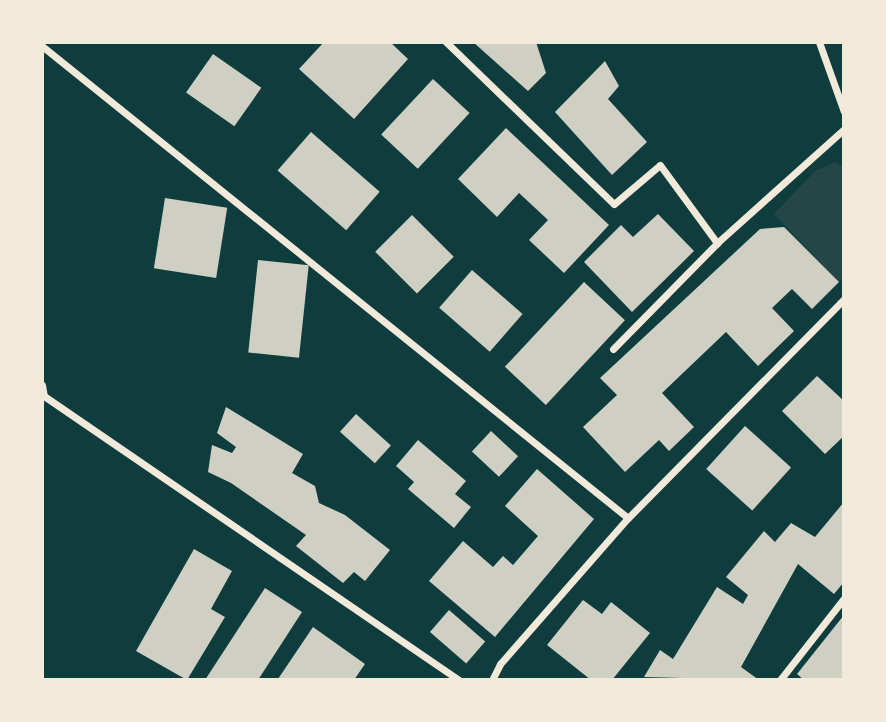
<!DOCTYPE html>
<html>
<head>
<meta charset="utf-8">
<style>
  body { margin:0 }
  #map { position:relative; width:886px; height:722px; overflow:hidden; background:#0f3d3e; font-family:"Asap Condensed",sans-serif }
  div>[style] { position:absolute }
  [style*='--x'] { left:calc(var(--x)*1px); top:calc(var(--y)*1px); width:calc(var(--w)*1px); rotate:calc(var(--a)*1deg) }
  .green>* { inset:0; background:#244646 }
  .building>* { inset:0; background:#cfcfc3; transform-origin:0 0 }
  .minor>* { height:7px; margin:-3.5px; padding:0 3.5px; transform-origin:3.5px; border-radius:3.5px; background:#f1e9da }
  span { translate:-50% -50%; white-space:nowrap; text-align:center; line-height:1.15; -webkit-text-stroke:5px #f1e9da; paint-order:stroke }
  .frame { position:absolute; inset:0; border:44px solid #f1e9da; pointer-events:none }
</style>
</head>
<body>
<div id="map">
  <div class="green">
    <div style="clip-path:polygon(835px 162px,844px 167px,844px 277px,839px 282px,774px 214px,815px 171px)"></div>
  </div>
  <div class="building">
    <div style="clip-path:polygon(324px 42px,390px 42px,408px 59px,354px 119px,299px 69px)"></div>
    <div style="clip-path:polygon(473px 42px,536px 42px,546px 73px,528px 91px)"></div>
    <div style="left:213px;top:54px;width:59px;height:47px;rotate:35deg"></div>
    <div style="clip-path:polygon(605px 61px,619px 86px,608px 99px,647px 142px,612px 175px,555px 112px)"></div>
    <div style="left:433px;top:79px;width:50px;height:76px;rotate:43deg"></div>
    <div style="clip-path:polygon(506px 128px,609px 225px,564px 273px,529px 240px,548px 220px,519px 193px,497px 217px,458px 179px)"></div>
    <div style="left:311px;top:132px;width:91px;height:51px;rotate:41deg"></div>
    <div style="left:165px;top:198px;width:63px;height:71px;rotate:9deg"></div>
    <div style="clip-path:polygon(658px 214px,694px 251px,632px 312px,584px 262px,621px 225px,633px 237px)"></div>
    <div style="left:412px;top:215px;width:59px;height:52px;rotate:45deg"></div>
    <div style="clip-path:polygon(784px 227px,839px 282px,812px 309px,792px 289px,772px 308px,794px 331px,758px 366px,726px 332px,662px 393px,694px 427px,669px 451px,659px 440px,625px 472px,583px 427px,617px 395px,600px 378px,760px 229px)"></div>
    <div style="left:258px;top:260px;width:51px;height:93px;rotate:6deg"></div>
    <div style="left:472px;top:270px;width:67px;height:50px;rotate:41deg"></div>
    <div style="left:584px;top:282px;width:56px;height:116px;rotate:43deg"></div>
    <div style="clip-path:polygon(817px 376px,844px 401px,844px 436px,825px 454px,782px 411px)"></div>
    <div style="clip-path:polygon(226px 407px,303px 454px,292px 473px,315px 486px,319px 503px,345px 515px,390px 550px,365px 581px,354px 572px,343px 583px,296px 546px,306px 535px,231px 483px,208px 472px,212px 445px,232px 453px,236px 447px,217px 433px)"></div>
    <div style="left:356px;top:414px;width:47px;height:24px;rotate:42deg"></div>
    <div style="left:745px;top:426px;width:62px;height:58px;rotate:42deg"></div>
    <div style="left:491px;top:431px;width:37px;height:28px;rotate:43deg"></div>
    <div style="clip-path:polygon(418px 440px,466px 481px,455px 494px,471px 507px,454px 528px,408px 489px,414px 482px,396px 466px)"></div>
    <div style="clip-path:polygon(537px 469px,594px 519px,495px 637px,429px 581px,463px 541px,493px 567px,503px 556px,513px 565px,538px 536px,505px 506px)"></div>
    <div style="clip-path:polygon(844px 502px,844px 582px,834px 594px,798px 564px,741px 667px,759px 680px,644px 677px,660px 650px,673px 659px,717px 587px,743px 604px,748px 595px,726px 577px,764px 531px,775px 542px,791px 523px,815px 537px)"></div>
    <div style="clip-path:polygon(194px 549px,232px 571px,211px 609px,225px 617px,187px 680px,136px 651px)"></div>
    <div style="clip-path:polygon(265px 588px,302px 612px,258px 680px,205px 680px)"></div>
    <div style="clip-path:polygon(583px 600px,602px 614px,611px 602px,650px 633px,612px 680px,591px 680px,547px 645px)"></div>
    <div style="left:449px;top:610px;width:48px;height:29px;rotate:41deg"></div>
    <div style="clip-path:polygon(844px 615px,844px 680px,804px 680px,797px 674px)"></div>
    <div style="clip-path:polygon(313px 627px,365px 664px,354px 680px,278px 679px)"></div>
  </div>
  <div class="minor">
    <div style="--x:446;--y:42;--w:233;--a:44"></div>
    <div style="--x:614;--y:204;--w:60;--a:-40.3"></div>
    <div style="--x:660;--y:165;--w:97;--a:53.8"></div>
    <div style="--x:717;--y:243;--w:171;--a:-41.9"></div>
    <div style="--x:819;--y:42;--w:74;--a:70.3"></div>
    <div style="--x:42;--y:46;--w:752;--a:38.85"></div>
    <div style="--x:613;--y:349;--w:148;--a:-45.5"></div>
    <div style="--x:42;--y:385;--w:11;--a:80"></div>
    <div style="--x:44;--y:396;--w:503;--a:34.39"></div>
    <div style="--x:492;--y:680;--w:18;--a:-63"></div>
    <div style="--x:500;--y:664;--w:194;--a:-48.8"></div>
    <div style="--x:628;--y:518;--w:308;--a:-45.4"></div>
    <div style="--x:780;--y:680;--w:104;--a:-52"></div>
  </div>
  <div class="frame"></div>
</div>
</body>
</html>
